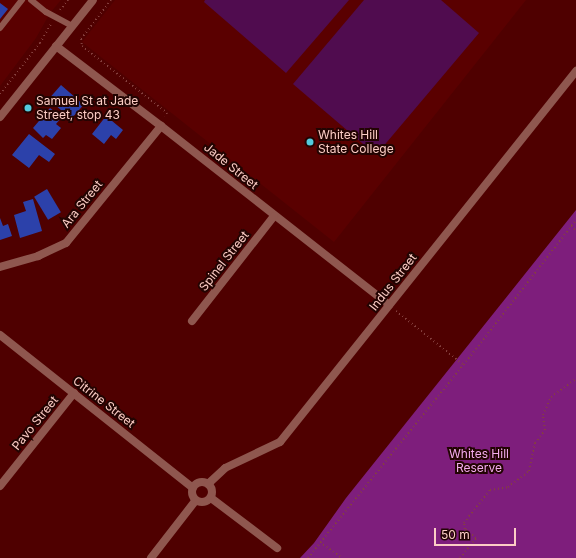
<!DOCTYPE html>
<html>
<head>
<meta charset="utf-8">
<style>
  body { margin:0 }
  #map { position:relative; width:576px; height:558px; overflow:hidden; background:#4f0000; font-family:Inter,sans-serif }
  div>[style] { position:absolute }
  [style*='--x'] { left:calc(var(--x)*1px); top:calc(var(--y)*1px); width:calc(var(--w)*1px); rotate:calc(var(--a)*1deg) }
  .built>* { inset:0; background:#5a0000 }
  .green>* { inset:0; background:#500c4f }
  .forest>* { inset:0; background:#7e1e7c }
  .building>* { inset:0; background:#2c41aa; transform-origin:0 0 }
  .path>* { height:2px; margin-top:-1px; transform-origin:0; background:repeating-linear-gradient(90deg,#85403e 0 1px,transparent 0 4px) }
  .service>* { height:6px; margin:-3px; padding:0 3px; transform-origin:3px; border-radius:3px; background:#8f574f }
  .minor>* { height:8px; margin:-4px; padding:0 4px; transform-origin:4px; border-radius:4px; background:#8f574f }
  .minor>.ring { margin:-4px; padding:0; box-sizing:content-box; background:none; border:8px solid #8f574f; border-radius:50% }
  .tertiary>* { height:8px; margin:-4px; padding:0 4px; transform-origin:4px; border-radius:4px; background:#8f574f }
  .dots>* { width:11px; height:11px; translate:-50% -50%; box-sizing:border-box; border:2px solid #220402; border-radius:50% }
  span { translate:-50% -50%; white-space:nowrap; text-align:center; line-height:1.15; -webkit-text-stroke:4px #220402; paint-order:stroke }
  .poi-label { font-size:12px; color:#fccdc5 }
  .left { translate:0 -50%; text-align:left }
  .street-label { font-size:12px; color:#fccdc5 }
  .park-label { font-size:12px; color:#f3abee }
  .scale { position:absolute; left:434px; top:528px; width:82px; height:18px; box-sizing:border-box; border:2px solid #fccdc5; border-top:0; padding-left:5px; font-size:12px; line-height:14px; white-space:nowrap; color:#fccdc5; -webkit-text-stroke:3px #220402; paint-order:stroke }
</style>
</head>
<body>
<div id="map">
  <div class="built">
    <div style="clip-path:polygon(0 0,61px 0,50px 13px,36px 38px,0 86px)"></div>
    <div style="clip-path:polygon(115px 0,526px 0,334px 242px,82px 42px)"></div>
  </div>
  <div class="green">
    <div style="clip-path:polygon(205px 0,349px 0,286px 73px,204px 2px)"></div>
    <div style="clip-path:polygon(364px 0,441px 0,479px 33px,376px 155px,293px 84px)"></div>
  </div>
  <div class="forest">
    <div style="clip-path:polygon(576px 210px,576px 558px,300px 558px,314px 543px,346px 498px)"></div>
  </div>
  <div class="building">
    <div style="clip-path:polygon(0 3px,8px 9px,0 19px)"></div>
    <div style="left:61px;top:85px;width:30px;height:19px;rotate:41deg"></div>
    <div style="clip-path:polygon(50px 108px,62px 117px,56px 124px,61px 128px,52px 139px,46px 135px,43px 138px,33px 128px)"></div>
    <div style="clip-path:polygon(106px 116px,123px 130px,116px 139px,111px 135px,104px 144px,92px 134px)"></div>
    <div style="clip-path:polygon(29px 134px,55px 154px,49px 162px,39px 155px,29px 168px,12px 155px)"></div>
    <div style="left:47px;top:189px;width:27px;height:15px;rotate:59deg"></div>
    <div style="clip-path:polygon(33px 199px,42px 231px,20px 238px,14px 215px,26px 211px,23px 202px)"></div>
    <div style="clip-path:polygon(0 218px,3px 226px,8px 224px,12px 236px,0 240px)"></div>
  </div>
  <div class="path">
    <div style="--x:111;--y:0;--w:49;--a:127.6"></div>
    <div style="--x:81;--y:39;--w:7;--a:82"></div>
    <div style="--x:82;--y:46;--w:108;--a:38.2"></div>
    <div style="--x:167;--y:113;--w:4;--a:117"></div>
    <div style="--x:60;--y:10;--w:13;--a:-51"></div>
    <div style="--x:0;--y:94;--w:65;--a:-51.9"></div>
    <div style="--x:40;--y:43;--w:22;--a:-60"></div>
    <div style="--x:571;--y:226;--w:6;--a:39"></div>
    <div style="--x:396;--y:311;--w:87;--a:38.5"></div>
    <div style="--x:320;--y:542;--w:27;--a:36"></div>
    <div style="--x:308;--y:558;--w:268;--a:-51.2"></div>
    <div style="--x:476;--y:349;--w:163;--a:-52.2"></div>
    <div style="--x:460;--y:558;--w:26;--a:-51"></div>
    <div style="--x:476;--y:538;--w:14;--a:-141"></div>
    <div style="--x:465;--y:529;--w:6;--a:-99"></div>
    <div style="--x:464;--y:523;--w:9;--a:-54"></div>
    <div style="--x:469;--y:516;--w:33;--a:-51"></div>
    <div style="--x:490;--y:490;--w:18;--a:-9"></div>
    <div style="--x:508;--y:487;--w:26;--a:-37"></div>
    <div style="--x:529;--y:471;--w:29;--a:-78"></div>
    <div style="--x:535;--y:443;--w:16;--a:-52"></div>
    <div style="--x:545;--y:430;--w:15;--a:-98"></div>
    <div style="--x:543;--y:415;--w:20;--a:-66"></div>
    <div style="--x:551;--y:397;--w:31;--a:-36"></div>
  </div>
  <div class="service">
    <div style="--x:31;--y:0;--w:19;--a:39"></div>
    <div style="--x:46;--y:12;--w:30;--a:28"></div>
    <div style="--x:0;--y:28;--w:36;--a:-52"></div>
  </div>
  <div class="minor">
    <div style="--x:56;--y:46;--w:132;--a:37.3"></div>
    <div style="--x:161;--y:126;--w:290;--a:38.1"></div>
    <div style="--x:0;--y:267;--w:40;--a:-16"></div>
    <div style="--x:38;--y:256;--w:31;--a:-25"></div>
    <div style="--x:66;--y:243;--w:151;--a:-50.9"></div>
    <div style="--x:192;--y:321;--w:133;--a:-52"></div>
    <div style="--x:0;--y:335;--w:246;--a:38.4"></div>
    <div class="ring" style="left:192px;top:482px;width:12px;height:12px"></div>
    <div style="--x:208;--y:484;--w:23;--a:-43"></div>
    <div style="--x:225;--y:468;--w:61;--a:-25.3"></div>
    <div style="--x:280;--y:442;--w:475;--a:-51.4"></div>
    <div style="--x:0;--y:486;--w:119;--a:-51.5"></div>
    <div style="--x:211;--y:498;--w:83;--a:37.1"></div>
    <div style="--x:151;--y:558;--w:73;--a:-52.2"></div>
  </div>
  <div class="tertiary">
    <div style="--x:0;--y:117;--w:149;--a:-51.5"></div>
  </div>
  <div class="dots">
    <div style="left:28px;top:108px;background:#54cadd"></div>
    <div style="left:310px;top:142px;background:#54cadd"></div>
  </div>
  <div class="poi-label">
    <span class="left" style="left:36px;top:108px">Samuel St at Jade<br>Street, stop 43</span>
    <span class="left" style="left:318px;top:142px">Whites Hill<br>State College</span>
  </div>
  <div class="street-label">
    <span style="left:231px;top:166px;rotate:39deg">Jade Street</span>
    <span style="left:82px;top:204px;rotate:-51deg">Ara Street</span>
    <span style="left:224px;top:261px;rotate:-52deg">Spinel Street</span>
    <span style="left:393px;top:282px;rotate:-52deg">Indus Street</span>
    <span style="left:104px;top:402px;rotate:38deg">Citrine Street</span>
    <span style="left:35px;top:423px;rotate:-51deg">Pavo Street</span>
  </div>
  <div class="park-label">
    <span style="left:479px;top:461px">Whites Hill<br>Reserve</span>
  </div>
  <div class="scale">50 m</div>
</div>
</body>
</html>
